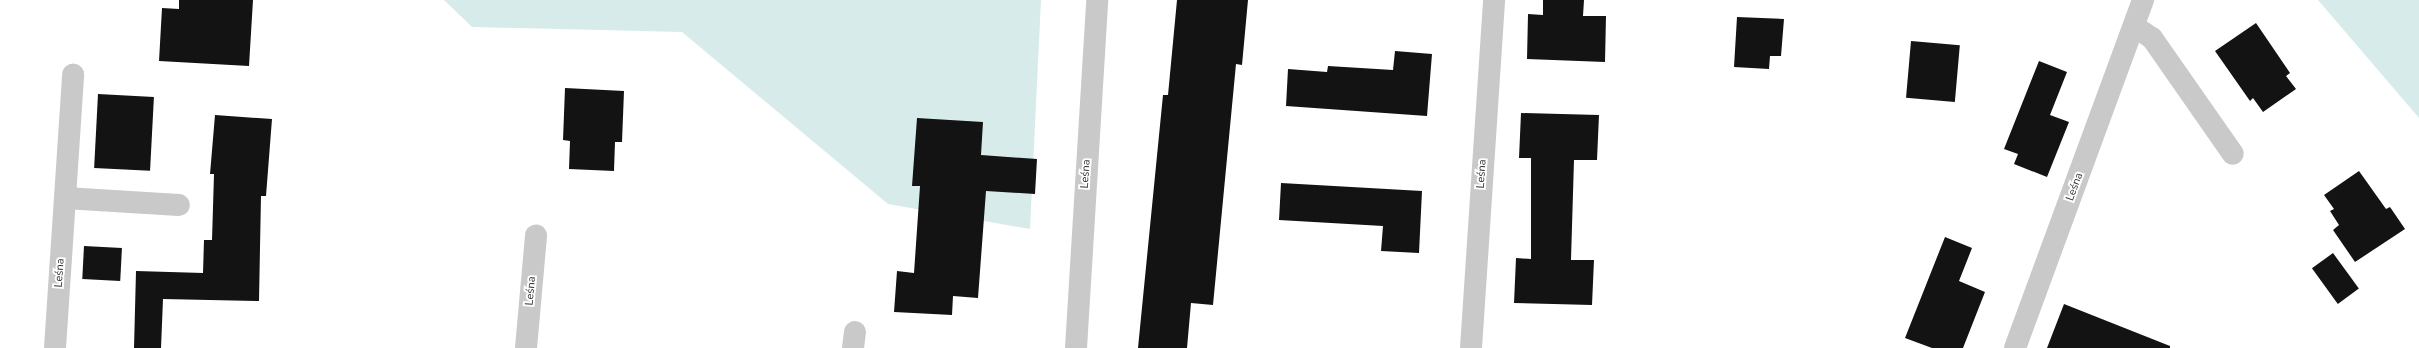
<!DOCTYPE html>
<html>
<head>
<meta charset="utf-8">
<style>
  body { margin:0 }
  #map { position:relative; width:2419px; height:348px; overflow:hidden; background:#fff; font-family:"Nunito Sans",sans-serif }
  div>[style] { position:absolute }
  [style*='--x'] { left:calc(var(--x)*1px); top:calc(var(--y)*1px); width:calc(var(--w)*1px); rotate:calc(var(--a)*1deg) }
  .green>* { inset:0; background:#d8ebeb }
  .building>* { inset:0; background:#131313; transform-origin:0 0 }
  .minor>* { height:22px; margin:-11px; padding:0 11px; transform-origin:11px; border-radius:11px; background:#c9c9c9 }
  span { translate:-50% -50%; white-space:nowrap; text-align:center; line-height:1.15; -webkit-text-stroke:4px #fff; paint-order:stroke }
  .street-label { font-size:11px; color:#2c2c2c }
</style>
</head>
<body>
<div id="map">
  <div class="green">
    <div style="clip-path:polygon(444px 0,1041px 0,1030px 229px,888px 204px,682px 32px,472px 27px)"></div>
    <div style="clip-path:polygon(2318px 0,2419px 0,2419px 118px)"></div>
  </div>
  <div class="building">
    <div style="clip-path:polygon(179px 0,253px 0,249px 66px,159px 61px,162px 8px,179px 9px)"></div>
    <div style="clip-path:polygon(1177px 0,1248px 0,1242px 65px,1236px 64px,1213px 305px,1191px 303px,1187px 348px,1138px 348px,1163px 95px,1168px 95px)"></div>
    <div style="clip-path:polygon(1543px 0,1584px 0,1583px 16px,1606px 16px,1605px 62px,1527px 59px,1528px 14px,1543px 15px)"></div>
    <div style="clip-path:polygon(1737px 17px,1784px 19px,1781px 56px,1770px 56px,1769px 69px,1734px 67px)"></div>
    <div style="clip-path:polygon(2256px 23px,2290px 73px,2286px 76px,2296px 89px,2263px 112px,2253px 98px,2250px 101px,2215px 51px)"></div>
    <div style="left:1911px;top:41px;width:49px;height:57px;rotate:5deg"></div>
    <div style="clip-path:polygon(1395px 51px,1432px 54px,1427px 116px,1286px 106px,1288px 69px,1327px 72px,1328px 66px,1393px 70px)"></div>
    <div style="clip-path:polygon(2039px 61px,2067px 72px,2050px 115px,2069px 122px,2047px 177px,2014px 164px,2018px 154px,2004px 149px)"></div>
    <div style="clip-path:polygon(565px 88px,624px 91px,622px 142px,615px 142px,614px 171px,569px 169px,570px 141px,563px 140px)"></div>
    <div style="left:98px;top:94px;width:56px;height:74px;rotate:3deg"></div>
    <div style="clip-path:polygon(1521px 113px,1599px 115px,1597px 160px,1574px 160px,1571px 260px,1594px 260px,1592px 305px,1514px 303px,1516px 258px,1531px 259px,1531px 158px,1519px 158px)"></div>
    <div style="clip-path:polygon(215px 115px,272px 119px,266px 196px,261px 196px,259px 301px,163px 299px,161px 348px,134px 348px,136px 271px,203px 273px,204px 240px,212px 240px,214px 174px,210px 174px)"></div>
    <div style="clip-path:polygon(917px 118px,983px 122px,981px 155px,1037px 159px,1035px 194px,986px 191px,978px 298px,953px 296px,952px 315px,894px 312px,897px 271px,914px 273px,920px 186px,912px 186px)"></div>
    <div style="clip-path:polygon(2359px 171px,2386px 209px,2390px 207px,2405px 229px,2355px 262px,2333px 230px,2339px 225px,2330px 211px,2334px 209px,2324px 195px)"></div>
    <div style="clip-path:polygon(1281px 183px,1422px 191px,1419px 253px,1381px 251px,1383px 226px,1279px 220px)"></div>
    <div style="clip-path:polygon(1945px 237px,1972px 248px,1959px 281px,1985px 292px,1963px 348px,1932px 348px,1905px 338px)"></div>
    <div style="left:84px;top:246px;width:38px;height:33px;rotate:3deg"></div>
    <div style="left:2333px;top:253px;width:44px;height:26px;rotate:54deg"></div>
    <div style="clip-path:polygon(2064px 304px,2170px 346px,2170px 348px,2047px 348px)"></div>
  </div>
  <div class="minor">
    <div style="--x:2134;--y:26;--w:22;--a:34"></div>
    <div style="--x:2152;--y:38;--w:141;--a:55.1"></div>
    <div style="--x:65;--y:198;--w:114;--a:3.5"></div>
    <div style="--x:55;--y:348;--w:274;--a:-86.2"></div>
    <div style="--x:526;--y:348;--w:113;--a:-84.9"></div>
    <div style="--x:853;--y:348;--w:16;--a:-83"></div>
    <div style="--x:1076;--y:348;--w:349;--a:-86.5"></div>
    <div style="--x:1471;--y:348;--w:349;--a:-86.2"></div>
    <div style="--x:2015;--y:348;--w:371;--a:-69.8"></div>
  </div>
  <div class="street-label">
    <span style="left:1086px;top:174px;rotate:-86deg">Leśna</span>
    <span style="left:1482px;top:174px;rotate:-86deg">Leśna</span>
    <span style="left:2075px;top:187px;rotate:-70deg">Leśna</span>
    <span style="left:60px;top:273px;rotate:-86deg">Leśna</span>
    <span style="left:531px;top:291px;rotate:-85deg">Leśna</span>
  </div>
</div>
</body>
</html>
